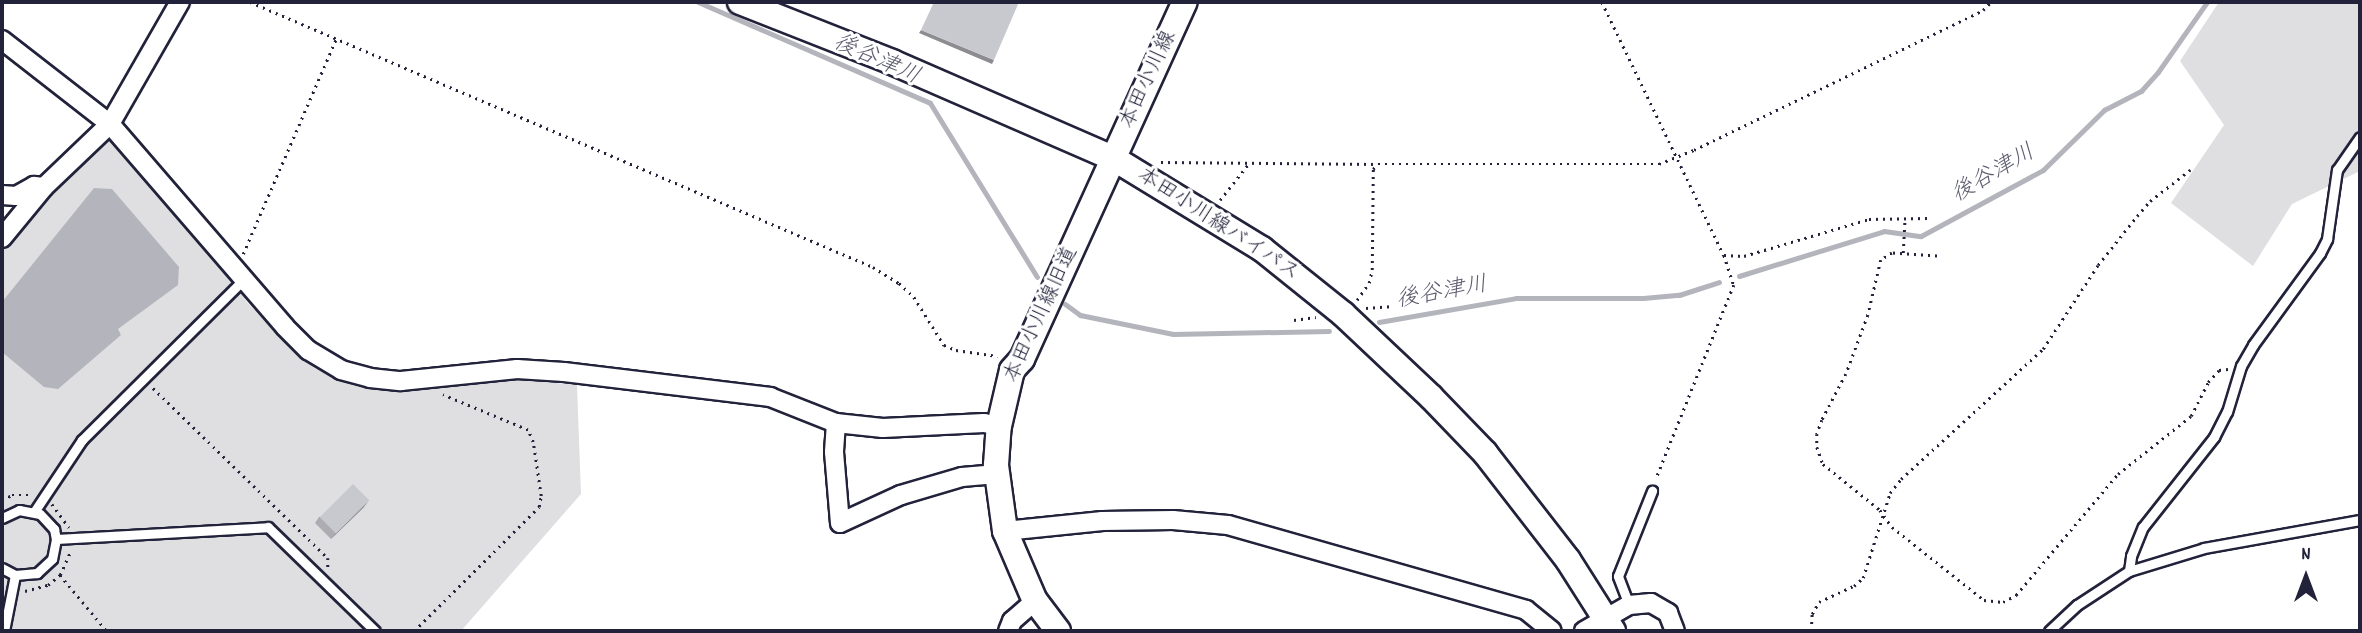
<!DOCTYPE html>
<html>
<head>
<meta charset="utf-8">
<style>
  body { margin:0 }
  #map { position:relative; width:2362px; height:633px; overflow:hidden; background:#fff; font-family:Dekko,"Klee One",sans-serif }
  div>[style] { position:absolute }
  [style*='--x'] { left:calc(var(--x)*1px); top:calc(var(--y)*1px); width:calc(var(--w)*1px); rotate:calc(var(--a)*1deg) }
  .green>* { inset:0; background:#dfdfe2 }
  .water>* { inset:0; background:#b4b4bc }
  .stream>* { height:5px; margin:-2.5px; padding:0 2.5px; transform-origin:2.5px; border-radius:2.5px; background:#b4b4bc }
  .path>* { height:2.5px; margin-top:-1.25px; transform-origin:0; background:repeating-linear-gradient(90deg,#22223b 0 2px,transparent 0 7px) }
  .roads { filter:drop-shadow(2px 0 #22223b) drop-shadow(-2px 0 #22223b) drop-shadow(0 2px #22223b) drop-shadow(0 -2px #22223b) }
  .lane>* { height:9px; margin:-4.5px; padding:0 4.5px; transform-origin:4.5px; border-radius:4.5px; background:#fff }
  .street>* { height:18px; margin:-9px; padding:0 9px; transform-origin:9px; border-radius:9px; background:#fff }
  .secondary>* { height:24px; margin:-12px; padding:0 12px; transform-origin:12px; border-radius:12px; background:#fff }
  .wall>* { inset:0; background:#acacb2 }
  .shaded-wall>* { inset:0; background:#8c8c91 }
  .building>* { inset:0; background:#c8c8cf; transform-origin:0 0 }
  span { translate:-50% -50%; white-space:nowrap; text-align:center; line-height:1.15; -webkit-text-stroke:6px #fff; paint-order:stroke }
  .street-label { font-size:21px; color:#22223b }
  .water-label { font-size:23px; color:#5c5c6f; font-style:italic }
  .frame { position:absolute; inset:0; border:4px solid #22223b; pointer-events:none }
  .north { position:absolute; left:2271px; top:542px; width:70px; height:70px; -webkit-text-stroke:5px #fff; paint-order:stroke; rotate:0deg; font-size:19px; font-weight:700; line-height:28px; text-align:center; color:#22223b }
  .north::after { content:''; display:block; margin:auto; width:24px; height:32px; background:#22223b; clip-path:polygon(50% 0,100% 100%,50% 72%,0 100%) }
</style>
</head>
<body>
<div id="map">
  <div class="green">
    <div style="clip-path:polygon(2219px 2px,2360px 2px,2360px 171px,2292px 204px,2253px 266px,2171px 203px,2224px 125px,2180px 61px)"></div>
    <div style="clip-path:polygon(111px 136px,228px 270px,246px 301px,299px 358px,316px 369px,352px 385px,374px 390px,404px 391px,515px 379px,577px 385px,581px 494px,461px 631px,2px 631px,2px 247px,89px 154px)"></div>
  </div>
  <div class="water">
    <div style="clip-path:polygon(94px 188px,112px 189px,179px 267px,178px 285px,118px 329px,121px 335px,58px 389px,44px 387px,2px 352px,2px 302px)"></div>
  </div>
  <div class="stream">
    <div style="--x:698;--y:2;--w:253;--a:23.5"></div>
    <div style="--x:930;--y:103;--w:204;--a:58.4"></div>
    <div style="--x:1739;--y:276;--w:152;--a:-17.2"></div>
    <div style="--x:1884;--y:231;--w:37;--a:8"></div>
    <div style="--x:1921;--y:236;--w:139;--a:-28.4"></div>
    <div style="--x:2043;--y:170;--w:86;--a:-44.5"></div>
    <div style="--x:2104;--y:110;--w:42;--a:-27.2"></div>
    <div style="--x:2141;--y:91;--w:25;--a:-48"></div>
    <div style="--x:2158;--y:72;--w:85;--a:-55"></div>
    <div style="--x:1065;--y:304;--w:19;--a:36"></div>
    <div style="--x:1080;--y:315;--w:95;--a:11.5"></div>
    <div style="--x:1173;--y:334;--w:156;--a:-1.1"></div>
    <div style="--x:1379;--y:322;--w:139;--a:-9.9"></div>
    <div style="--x:1516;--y:298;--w:127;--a:0"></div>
    <div style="--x:1643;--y:298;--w:36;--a:-5"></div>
    <div style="--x:1679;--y:295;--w:42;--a:-18"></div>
  </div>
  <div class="path">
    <div style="--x:250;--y:2;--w:677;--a:23.04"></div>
    <div style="--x:873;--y:267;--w:31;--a:32"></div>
    <div style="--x:899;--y:283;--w:21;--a:43"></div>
    <div style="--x:914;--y:297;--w:57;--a:58"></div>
    <div style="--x:944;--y:345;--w:13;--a:23"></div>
    <div style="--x:956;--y:350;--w:42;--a:8.1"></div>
    <div style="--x:1602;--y:2;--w:281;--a:64.3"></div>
    <div style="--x:1724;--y:255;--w:32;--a:72"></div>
    <div style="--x:1734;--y:285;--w:209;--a:111.9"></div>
    <div style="--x:1161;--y:162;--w:217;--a:0.5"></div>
    <div style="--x:1220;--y:200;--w:48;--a:-51.7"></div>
    <div style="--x:1903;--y:253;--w:34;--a:-87"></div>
    <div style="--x:243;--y:254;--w:234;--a:-66.6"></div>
    <div style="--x:1724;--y:255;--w:20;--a:3"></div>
    <div style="--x:1744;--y:256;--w:130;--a:-16.5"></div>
    <div style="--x:1869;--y:219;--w:59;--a:-1"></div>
    <div style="--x:1937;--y:256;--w:45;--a:-176.2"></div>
    <div style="--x:1892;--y:253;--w:13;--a:148"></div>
    <div style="--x:1881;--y:260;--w:57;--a:103.3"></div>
    <div style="--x:1868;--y:315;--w:63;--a:110.4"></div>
    <div style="--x:1846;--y:374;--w:52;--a:117.6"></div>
    <div style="--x:1822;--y:420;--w:15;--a:110"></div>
    <div style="--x:1817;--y:434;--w:13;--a:90"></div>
    <div style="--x:1817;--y:447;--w:18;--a:71"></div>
    <div style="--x:1823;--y:464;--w:73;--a:38.9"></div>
    <div style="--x:1880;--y:510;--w:21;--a:55"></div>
    <div style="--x:1892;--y:527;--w:117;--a:38.4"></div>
    <div style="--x:1984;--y:600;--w:19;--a:6"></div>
    <div style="--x:2003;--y:602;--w:15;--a:-28"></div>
    <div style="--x:2016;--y:595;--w:158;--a:-49.9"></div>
    <div style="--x:2118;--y:474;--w:93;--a:-38.5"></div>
    <div style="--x:2191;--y:416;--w:38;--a:-63"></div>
    <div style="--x:2208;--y:382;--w:16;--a:-47"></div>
    <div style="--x:2219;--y:370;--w:9;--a:-6"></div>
    <div style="--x:1357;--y:300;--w:21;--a:-55"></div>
    <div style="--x:1369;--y:283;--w:13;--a:-77"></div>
    <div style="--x:1372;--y:270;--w:101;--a:-89.4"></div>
    <div style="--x:1373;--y:169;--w:7;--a:-45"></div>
    <div style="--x:1378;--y:164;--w:281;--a:0"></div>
    <div style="--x:1659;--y:164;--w:38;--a:-22"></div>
    <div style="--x:1694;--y:150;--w:321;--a:-25.8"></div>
    <div style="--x:1983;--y:10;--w:11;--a:-45"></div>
    <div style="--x:1366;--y:308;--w:28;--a:-4"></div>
    <div style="--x:1294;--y:320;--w:22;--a:-8"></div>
    <div style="--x:153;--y:388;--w:244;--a:44.2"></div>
    <div style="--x:328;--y:558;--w:9;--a:90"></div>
    <div style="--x:2;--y:500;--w:11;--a:-27"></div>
    <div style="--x:12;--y:495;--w:18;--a:0"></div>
    <div style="--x:52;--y:504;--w:29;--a:54"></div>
    <div style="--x:60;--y:575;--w:72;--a:50.1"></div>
    <div style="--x:25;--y:591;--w:24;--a:-15"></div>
    <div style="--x:48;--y:585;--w:16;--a:-40"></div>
    <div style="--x:60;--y:575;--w:27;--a:-66"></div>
    <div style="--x:414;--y:631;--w:176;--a:-44.8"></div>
    <div style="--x:539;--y:507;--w:11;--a:-80"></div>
    <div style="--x:541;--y:496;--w:55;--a:-98.4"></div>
    <div style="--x:533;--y:442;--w:13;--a:-113"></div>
    <div style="--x:528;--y:430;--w:92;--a:-157.6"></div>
    <div style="--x:1811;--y:631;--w:17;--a:-87"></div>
    <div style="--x:1812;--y:614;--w:14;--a:-60"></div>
    <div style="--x:1819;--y:602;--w:38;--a:-25"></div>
    <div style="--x:1854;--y:586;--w:12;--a:-42"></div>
    <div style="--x:1863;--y:578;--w:89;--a:-72.4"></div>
    <div style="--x:1890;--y:493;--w:18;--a:-52"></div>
    <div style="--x:1901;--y:479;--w:193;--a:-42.5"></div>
    <div style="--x:2043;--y:349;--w:100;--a:-56.8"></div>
    <div style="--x:2098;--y:265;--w:63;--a:-51.5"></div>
    <div style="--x:2137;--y:216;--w:20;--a:-49"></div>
    <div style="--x:2150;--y:201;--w:51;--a:-37.8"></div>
  </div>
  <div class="roads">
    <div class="lane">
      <div style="--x:34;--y:512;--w:87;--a:-56.3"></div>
      <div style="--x:82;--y:440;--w:228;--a:-44.8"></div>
      <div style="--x:2;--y:518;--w:19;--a:-25"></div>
      <div style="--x:19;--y:510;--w:21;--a:11"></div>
      <div style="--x:40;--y:514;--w:21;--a:47"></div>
      <div style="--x:54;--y:529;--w:10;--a:79"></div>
      <div style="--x:56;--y:539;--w:20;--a:101"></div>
      <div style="--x:52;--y:559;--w:21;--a:137"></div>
      <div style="--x:37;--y:573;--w:22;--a:175"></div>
      <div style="--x:15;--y:575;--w:15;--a:-152"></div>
      <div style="--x:56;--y:539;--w:212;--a:-3.2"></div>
      <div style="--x:268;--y:527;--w:149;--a:44.2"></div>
      <div style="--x:2129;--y:571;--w:15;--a:-82"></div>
      <div style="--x:2131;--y:556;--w:31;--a:-68"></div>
      <div style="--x:2143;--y:527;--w:115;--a:-51.7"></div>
      <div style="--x:2214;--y:437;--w:28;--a:-63"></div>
      <div style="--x:2227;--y:412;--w:48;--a:-73.1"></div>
      <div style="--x:2241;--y:366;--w:24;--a:-60"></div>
      <div style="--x:2253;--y:345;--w:114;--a:-53.9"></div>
      <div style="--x:2320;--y:253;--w:16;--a:-63"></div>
      <div style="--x:2327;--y:239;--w:70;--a:-81.8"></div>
      <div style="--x:2337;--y:170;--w:40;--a:-55.1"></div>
      <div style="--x:1629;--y:605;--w:31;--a:-111"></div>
      <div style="--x:1618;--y:576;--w:92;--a:-68.2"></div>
      <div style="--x:4;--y:631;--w:57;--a:-78.9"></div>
      <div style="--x:2049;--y:631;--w:38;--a:-43"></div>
      <div style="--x:2077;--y:605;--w:62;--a:-33.2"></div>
      <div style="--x:2129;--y:571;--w:78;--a:-17"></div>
      <div style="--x:2204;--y:548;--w:158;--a:-10.2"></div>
    </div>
    <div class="street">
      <div style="--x:2;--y:40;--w:137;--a:37.9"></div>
      <div style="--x:110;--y:124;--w:268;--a:49.2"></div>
      <div style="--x:285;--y:327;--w:33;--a:45"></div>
      <div style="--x:308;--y:350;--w:39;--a:31"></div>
      <div style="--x:341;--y:370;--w:30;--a:15"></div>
      <div style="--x:370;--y:378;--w:31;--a:6"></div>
      <div style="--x:401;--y:381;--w:117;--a:-5.9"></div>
      <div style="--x:517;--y:369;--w:47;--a:3.7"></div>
      <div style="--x:564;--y:372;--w:208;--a:6.9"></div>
      <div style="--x:770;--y:397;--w:71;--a:21.5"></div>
      <div style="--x:836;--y:423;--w:47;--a:6.1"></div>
      <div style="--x:883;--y:428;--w:101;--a:-2.8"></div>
      <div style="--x:984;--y:423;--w:15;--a:11"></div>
      <div style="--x:2;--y:195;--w:14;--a:4"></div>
      <div style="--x:16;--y:196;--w:21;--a:-29"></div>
      <div style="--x:34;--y:186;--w:10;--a:6"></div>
      <div style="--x:2;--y:238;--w:66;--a:-50.5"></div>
      <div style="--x:44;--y:187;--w:91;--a:-43.7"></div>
      <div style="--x:110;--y:124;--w:141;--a:-60.2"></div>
      <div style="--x:836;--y:423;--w:29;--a:94"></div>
      <div style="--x:834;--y:452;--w:71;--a:85.2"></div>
      <div style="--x:840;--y:523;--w:67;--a:-24.7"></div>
      <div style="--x:901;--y:495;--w:64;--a:-16.4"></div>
      <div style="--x:962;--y:477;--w:35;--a:-5"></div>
      <div style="--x:1005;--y:531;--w:98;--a:-5.9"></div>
      <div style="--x:1102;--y:521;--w:71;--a:-0.8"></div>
      <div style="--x:1173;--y:520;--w:55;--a:5.2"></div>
      <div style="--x:1228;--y:525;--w:310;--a:15.9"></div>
      <div style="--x:1526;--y:610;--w:33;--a:39"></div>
      <div style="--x:1008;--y:631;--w:11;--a:-68"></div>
      <div style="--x:1012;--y:621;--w:30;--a:-41"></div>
      <div style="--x:1584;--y:631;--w:52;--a:-30"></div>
      <div style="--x:1629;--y:605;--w:22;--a:-5"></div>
      <div style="--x:1651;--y:603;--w:20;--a:30"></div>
      <div style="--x:1668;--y:613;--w:19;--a:69"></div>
    </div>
    <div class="secondary">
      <div style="--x:740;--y:2;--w:163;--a:21.5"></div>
      <div style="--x:892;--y:62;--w:241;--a:23.5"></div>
      <div style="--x:1113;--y:158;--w:175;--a:31.4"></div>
      <div style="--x:1262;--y:249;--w:104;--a:38.7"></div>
      <div style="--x:1343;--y:314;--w:121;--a:43.3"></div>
      <div style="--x:1431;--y:397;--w:78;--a:46"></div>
      <div style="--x:1485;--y:453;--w:135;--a:52.2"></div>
      <div style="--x:1568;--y:560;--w:84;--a:57.6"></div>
      <div style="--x:1058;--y:631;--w:38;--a:-127"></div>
      <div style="--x:1035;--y:601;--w:76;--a:-113.2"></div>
      <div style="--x:1005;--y:531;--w:67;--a:-97.8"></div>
      <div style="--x:996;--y:465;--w:39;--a:-86"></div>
      <div style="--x:999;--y:426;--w:57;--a:-76.9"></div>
      <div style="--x:1012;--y:370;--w:15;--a:-48"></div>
      <div style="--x:1022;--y:359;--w:392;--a:-65.5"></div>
    </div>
  </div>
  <div class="wall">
    <div style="clip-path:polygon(364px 507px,331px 539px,315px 523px,319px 517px)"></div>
  </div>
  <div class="shaded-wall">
    <div style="clip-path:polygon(921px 30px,994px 60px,992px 64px,919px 33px)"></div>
    <div style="clip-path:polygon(369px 500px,364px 507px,331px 539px,336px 533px)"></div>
  </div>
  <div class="building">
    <div style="clip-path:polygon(934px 2px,1019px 2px,994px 60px,921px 30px)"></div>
    <div style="left:353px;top:484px;width:23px;height:47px;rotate:45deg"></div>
  </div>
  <div class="street-label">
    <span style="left:1149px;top:80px;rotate:-65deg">本田小川線</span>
    <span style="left:1218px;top:225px;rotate:33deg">本田小川線バイパス</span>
    <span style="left:1042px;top:315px;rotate:-65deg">本田小川線旧道</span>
  </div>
  <div class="water-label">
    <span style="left:876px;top:61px;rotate:24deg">後谷津川</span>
    <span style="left:1994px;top:175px;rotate:-30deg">後谷津川</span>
    <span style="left:1442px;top:294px;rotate:-10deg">後谷津川</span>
  </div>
  <div class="frame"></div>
  <div class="north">N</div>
</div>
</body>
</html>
